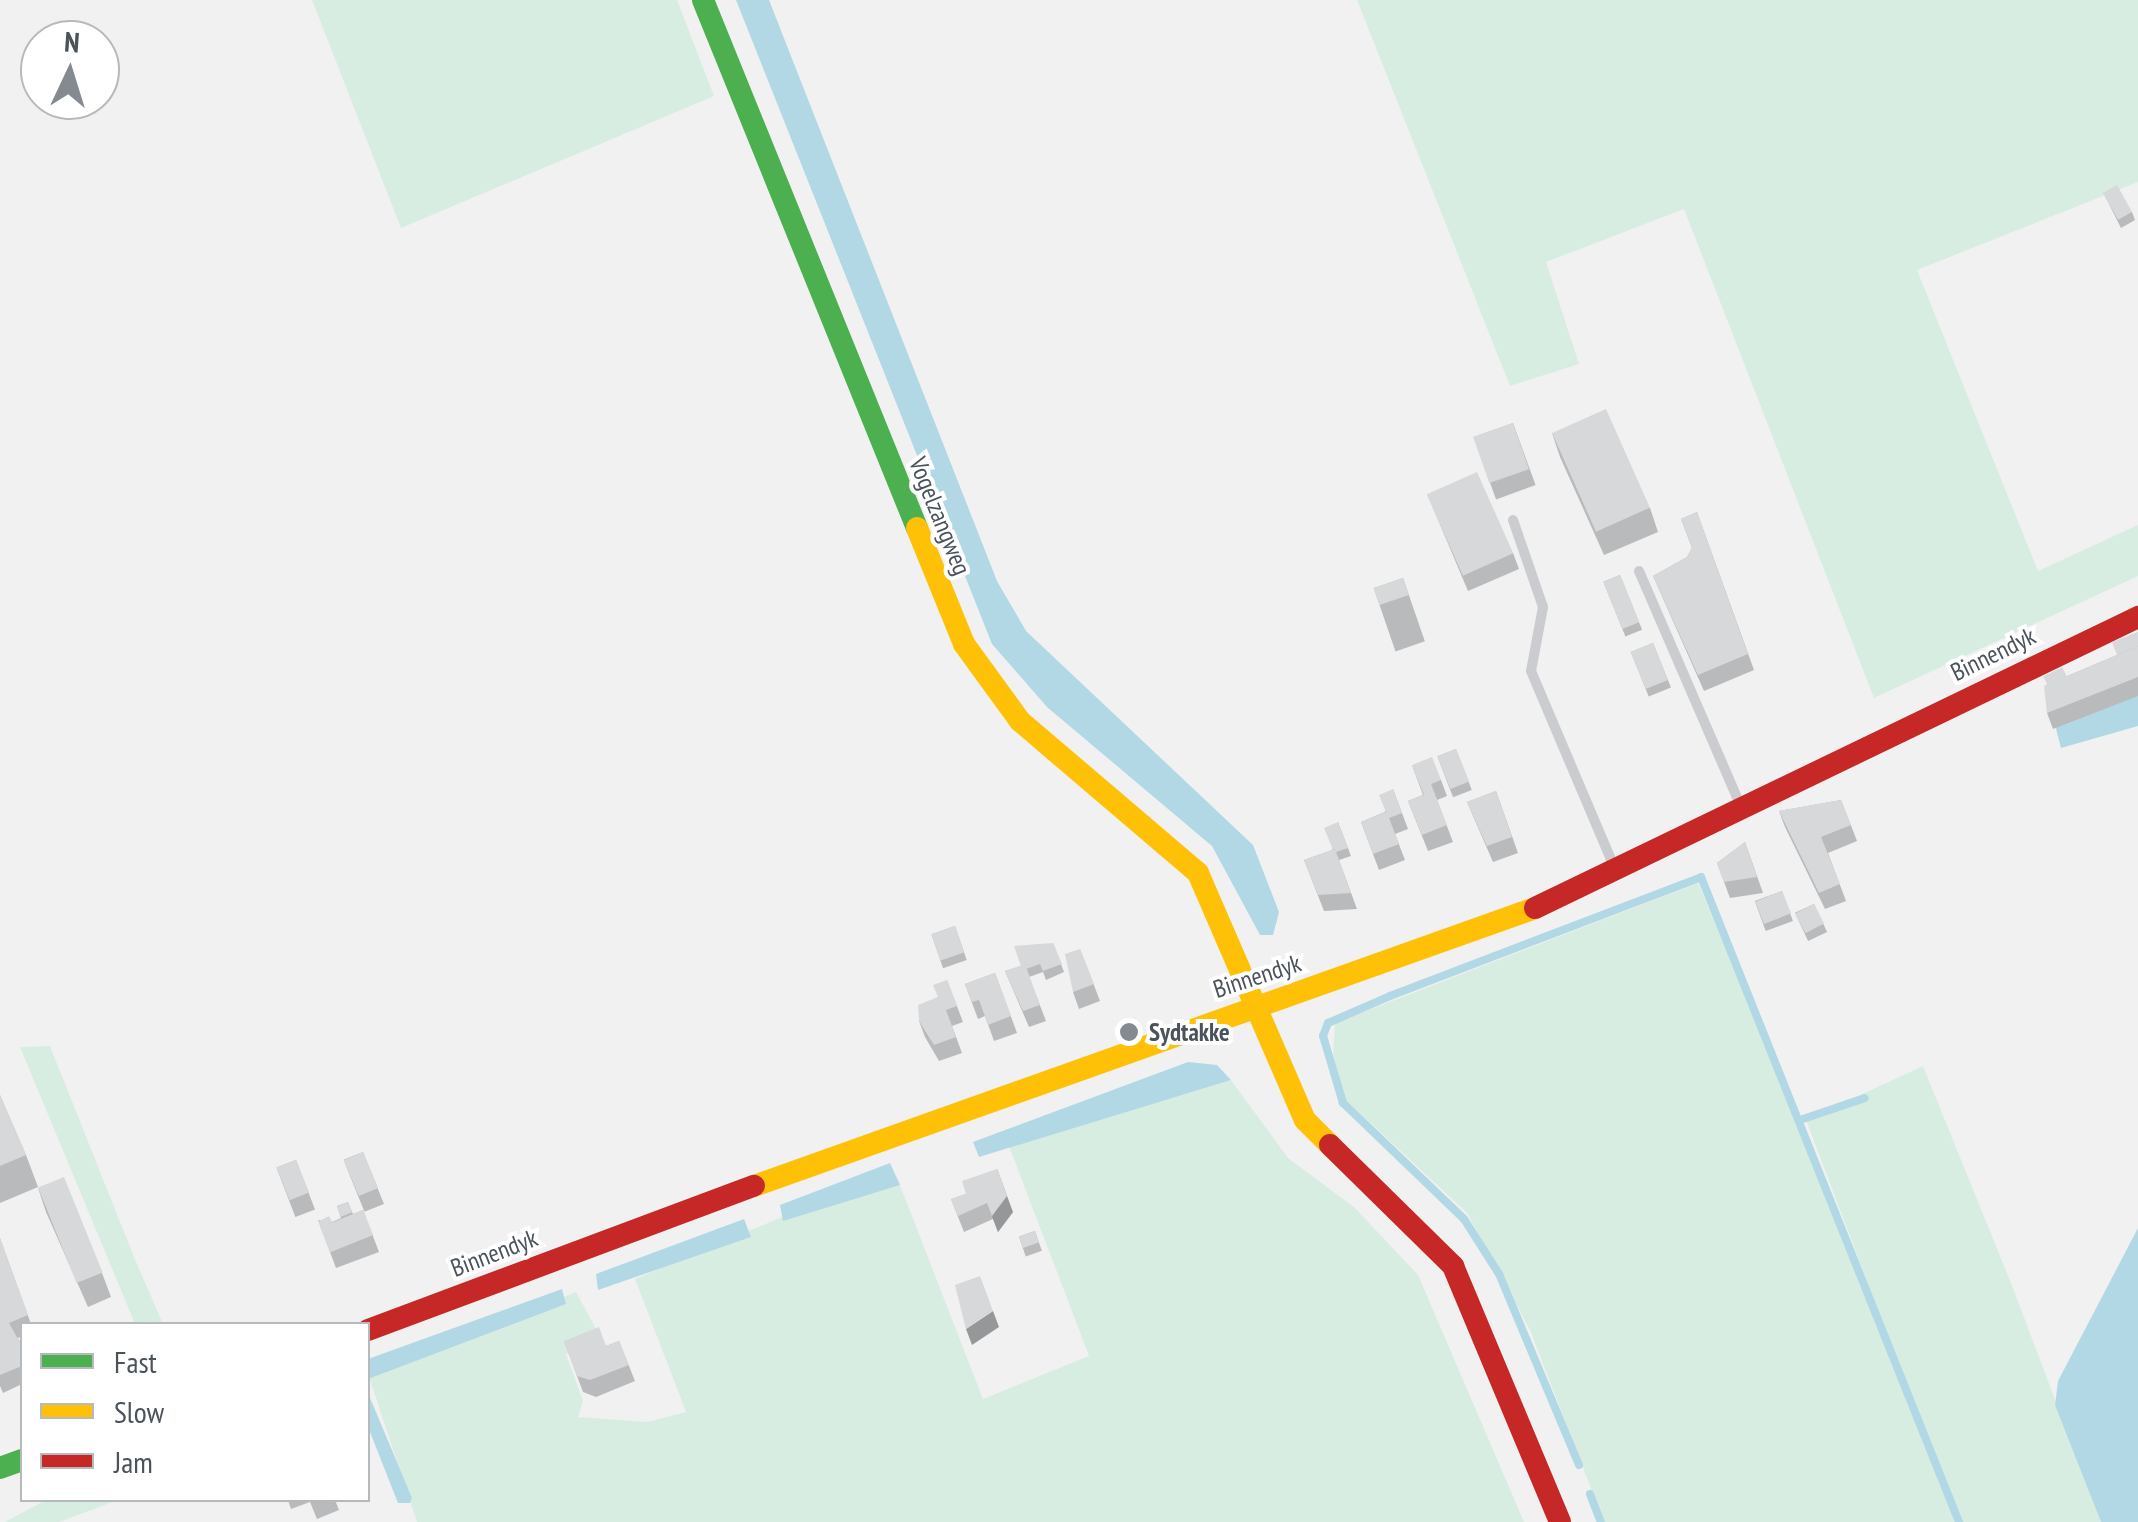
<!DOCTYPE html>
<html>
<head>
<meta charset="utf-8">
<style>
  body { margin:0 }
  #map { position:relative; width:2138px; height:1522px; overflow:hidden; background:#f1f1f1; font-family:"PT Sans Narrow",sans-serif }
  div>[style] { position:absolute }
  [style*='--x'] { left:calc(var(--x)*1px); top:calc(var(--y)*1px); width:calc(var(--w)*1px); rotate:calc(var(--a)*1deg) }
  .green>* { inset:0; background:#d8ede2 }
  .water>* { inset:0; background:#b2d8e6 }
  .stream>* { height:8px; margin:-4px; padding:0 4px; transform-origin:4px; border-radius:4px; background:#b2d8e6 }
  .lane>* { height:10px; margin:-5px; padding:0 5px; transform-origin:5px; border-radius:5px; background:#cbcccf }
  .fast>* { height:22px; margin:-11px; padding:0 11px; transform-origin:11px; border-radius:11px; background:#4caf50 }
  .slow>* { height:22px; margin:-11px; padding:0 11px; transform-origin:11px; border-radius:11px; background:#ffc107 }
  .jam>* { height:22px; margin:-11px; padding:0 11px; transform-origin:11px; border-radius:11px; background:#c62828 }
  .wall>* { inset:0; background:#b9babb; transform-origin:0 0 }
  .shaded-wall>* { inset:0; background:#969799 }
  .building>* { inset:0; background:#d7d8da; transform-origin:0 0 }
  .dots>* { width:28px; height:28px; translate:-50% -50%; box-sizing:border-box; border:5px solid #fff; border-radius:50% }
  span { translate:-50% -50%; white-space:nowrap; text-align:center; line-height:1.15; -webkit-text-stroke:8px #fff; paint-order:stroke }
  .street-label { font-size:25px; color:#4a525b }
  .poi-label { font-size:25px; color:#4a525b; font-weight:700 }
  .left { translate:0 -50%; text-align:left }
  .legend { position:absolute; left:20px; top:1322px; width:350px; height:180px; box-sizing:border-box; background:#fff; border:2px solid #b7babd; margin:0; padding:12px 18px; list-style:none; font-size:30px; color:#4a525b }
  .legend li { display:flex; align-items:center; gap:20px; height:50px }
  .legend b { width:50px; border:2px solid #b7babd }
  .north { position:absolute; left:20px; top:20px; width:100px; height:100px; box-sizing:border-box; background:#fff; border:2px solid #b7babd; border-radius:50%; rotate:4deg; font-size:28px; font-weight:700; line-height:40px; text-align:center; color:#4a525b }
  .north::after { content:''; display:block; margin:auto; width:35px; height:45px; background:#848a90; clip-path:polygon(50% 0,100% 100%,50% 72%,0 100%) }
</style>
</head>
<body>
<div id="map">
  <div class="green">
    <div style="clip-path:polygon(312px 0,677px 0,714px 96px,401px 228px)"></div>
    <div style="clip-path:polygon(1357px 0,2138px 0,2138px 182px,1917px 270px,2038px 571px,2138px 525px,2138px 576px,1874px 698px,1684px 209px,1546px 262px,1579px 364px,1510px 386px)"></div>
    <div style="clip-path:polygon(1698px 883px,1800px 1123px,1955px 1522px,1604px 1522px,1530px 1330px,1467px 1213px,1346px 1100px,1332px 1072px,1335px 1023px)"></div>
    <div style="clip-path:polygon(50px 1046px,134px 1257px,163px 1324px,135px 1324px,20px 1047px)"></div>
    <div style="clip-path:polygon(1923px 1066px,2013px 1288px,2101px 1522px,1962px 1522px,1911px 1397px,1806px 1120px)"></div>
    <div style="clip-path:polygon(1231px 1080px,1288px 1158px,1354px 1207px,1418px 1275px,1524px 1522px,417px 1522px,369px 1377px,576px 1292px,602px 1340px,566px 1354px,583px 1401px,578px 1417px,647px 1422px,686px 1412px,635px 1279px,782px 1217px,900px 1185px,983px 1399px,1089px 1356px,1009px 1146px)"></div>
    <div style="clip-path:polygon(46px 1500px,118px 1500px,59px 1522px,5px 1522px)"></div>
  </div>
  <div class="water">
    <div style="clip-path:polygon(736px 0,769px 0,997px 581px,1026px 631px,1253px 845px,1279px 912px,1273px 935px,1260px 935px,1212px 846px,1047px 707px,992px 644px)"></div>
    <div style="clip-path:polygon(2138px 662px,2138px 726px,2061px 748px,2049px 702px)"></div>
    <div style="clip-path:polygon(1188px 1062px,1217px 1065px,1231px 1080px,979px 1157px,973px 1142px)"></div>
    <div style="clip-path:polygon(890px 1163px,900px 1185px,783px 1221px,780px 1205px)"></div>
    <div style="clip-path:polygon(744px 1219px,751px 1237px,598px 1290px,596px 1274px)"></div>
    <div style="clip-path:polygon(2138px 1228px,2138px 1522px,2101px 1522px,2055px 1405px,2058px 1381px)"></div>
    <div style="clip-path:polygon(562px 1289px,566px 1304px,368px 1379px,368px 1359px)"></div>
    <div style="clip-path:polygon(368px 1393px,412px 1498px,410px 1503px,398px 1503px,368px 1427px)"></div>
  </div>
  <div class="stream">
    <div style="--x:1803;--y:1119;--w:65;--a:-18.7"></div>
    <div style="--x:1579;--y:1465;--w:207;--a:-112.7"></div>
    <div style="--x:1499;--y:1274;--w:65;--a:-122.5"></div>
    <div style="--x:1464;--y:1219;--w:168;--a:-136.2"></div>
    <div style="--x:1343;--y:1103;--w:70;--a:-106.6"></div>
    <div style="--x:1323;--y:1036;--w:14;--a:-69"></div>
    <div style="--x:1328;--y:1023;--w:68;--a:-23.5"></div>
    <div style="--x:1390;--y:996;--w:333;--a:-20.9"></div>
    <div style="--x:1701;--y:877;--w:695;--a:68.2"></div>
    <div style="--x:1590;--y:1494;--w:30;--a:69"></div>
  </div>
  <div class="lane">
    <div style="--x:1513;--y:520;--w:92;--a:71"></div>
    <div style="--x:1543;--y:607;--w:65;--a:100.6"></div>
    <div style="--x:1531;--y:671;--w:217;--a:67"></div>
    <div style="--x:1639;--y:571;--w:262;--a:66.6"></div>
  </div>
  <div class="fast">
    <div style="--x:703;--y:0;--w:570;--a:67.94"></div>
    <div style="--x:0;--y:1468;--w:23;--a:-20"></div>
  </div>
  <div class="slow">
    <div style="--x:917;--y:528;--w:125;--a:67.9"></div>
    <div style="--x:964;--y:644;--w:95;--a:54"></div>
    <div style="--x:1020;--y:721;--w:234;--a:40.5"></div>
    <div style="--x:1198;--y:873;--w:269;--a:66.6"></div>
    <div style="--x:1305;--y:1120;--w:35;--a:45"></div>
    <div style="--x:754;--y:1186;--w:829;--a:-19.59"></div>
  </div>
  <div class="jam">
    <div style="--x:1535;--y:908;--w:670;--a:-25.76"></div>
    <div style="--x:1330;--y:1145;--w:173;--a:44.5"></div>
    <div style="--x:1453;--y:1266;--w:277;--a:67.3"></div>
    <div style="--x:368;--y:1330;--w:412;--a:-20.5"></div>
  </div>
  <div class="wall">
    <div style="clip-path:polygon(2103px 192px,2132px 212px,2135px 220px,2121px 228px)"></div>
    <div style="left:1513px;top:423px;width:66px;height:42px;rotate:70deg"></div>
    <div style="clip-path:polygon(1552px 433px,1650px 508px,1658px 532px,1604px 555px,1560px 457px)"></div>
    <div style="clip-path:polygon(1428px 496px,1513px 553px,1519px 569px,1468px 591px)"></div>
    <div style="clip-path:polygon(1697px 512px,1754px 670px,1704px 691px,1653px 576px,1687px 557px,1692px 548px,1681px 519px)"></div>
    <div style="left:1620px;top:575px;width:59px;height:18px;rotate:68deg"></div>
    <div style="left:1403px;top:578px;width:67px;height:31px;rotate:71deg"></div>
    <div style="clip-path:polygon(2138px 632px,2138px 696px,2053px 729px,2047px 713px,2046px 685px,2117px 655px)"></div>
    <div style="left:1653px;top:643px;width:48px;height:24px;rotate:68deg"></div>
    <div style="left:1456px;top:749px;width:44px;height:20px;rotate:69deg"></div>
    <div style="clip-path:polygon(1412px 765px,1441px 780px,1447px 796px,1437px 800px,1453px 842px,1428px 851px,1408px 801px,1423px 795px)"></div>
    <div style="clip-path:polygon(1393px 789px,1408px 829px,1395px 834px,1405px 860px,1379px 870px,1361px 822px,1385px 812px)"></div>
    <div style="clip-path:polygon(1496px 791px,1518px 853px,1493px 862px,1467px 802px)"></div>
    <div style="clip-path:polygon(1841px 800px,1857px 841px,1828px 853px,1846px 901px,1825px 909px,1785px 827px,1779px 811px)"></div>
    <div style="clip-path:polygon(1338px 822px,1351px 856px,1339px 860px,1357px 909px,1324px 911px,1304px 860px,1332px 850px)"></div>
    <div style="clip-path:polygon(1745px 842px,1763px 893px,1730px 898px,1717px 863px)"></div>
    <div style="left:1782px;top:891px;width:32px;height:29px;rotate:70deg"></div>
    <div style="left:1814px;top:904px;width:31px;height:21px;rotate:65deg"></div>
    <div style="left:955px;top:926px;width:36px;height:25px;rotate:71deg"></div>
    <div style="clip-path:polygon(1053px 943px,1064px 972px,1046px 980px,1043px 972px,1029px 977px,1046px 1021px,1029px 1027px,1005px 971px,1021px 966px)"></div>
    <div style="clip-path:polygon(1080px 949px,1100px 1001px,1079px 1009px,1073px 992px)"></div>
    <div style="clip-path:polygon(995px 973px,1017px 1033px,994px 1041px,985px 1016px,978px 1019px,965px 984px)"></div>
    <div style="clip-path:polygon(947px 980px,963px 1022px,952px 1026px,962px 1053px,939px 1061px,925px 1037px,919px 1021px,938px 997px)"></div>
    <div style="clip-path:polygon(0 1095px,26px 1155px,38px 1187px,0 1203px)"></div>
    <div style="left:363px;top:1152px;width:56px;height:21px;rotate:68deg"></div>
    <div style="left:296px;top:1160px;width:53px;height:21px;rotate:69deg"></div>
    <div style="clip-path:polygon(38px 1188px,102px 1273px,111px 1297px,88px 1307px,46px 1212px)"></div>
    <div style="clip-path:polygon(966px 1194px,1013px 1212px,998px 1232px,993px 1219px,964px 1232px,951px 1199px)"></div>
    <div style="clip-path:polygon(348px 1202px,353px 1214px,363px 1210px,379px 1252px,336px 1268px,318px 1220px,332px 1222px,341px 1218px,337px 1206px)"></div>
    <div style="left:1035px;top:1231px;width:21px;height:17px;rotate:71deg"></div>
    <div style="clip-path:polygon(0 1238px,31px 1324px,22px 1324px,22px 1336px,18px 1338px,22px 1346px,22px 1384px,3px 1393px,0 1386px)"></div>
    <div style="clip-path:polygon(564px 1341px,606px 1346px,619px 1341px,635px 1381px,596px 1397px,583px 1392px)"></div>
    <div style="clip-path:polygon(288px 1500px,335px 1500px,339px 1510px,317px 1519px,310px 1502px,291px 1509px)"></div>
  </div>
  <div class="shaded-wall">
    <div style="clip-path:polygon(997px 1169px,1013px 1212px,998px 1232px,992px 1216px)"></div>
    <div style="clip-path:polygon(993px 1311px,999px 1327px,972px 1345px,966px 1329px)"></div>
  </div>
  <div class="building">
    <div style="left:2117px;top:185px;width:31px;height:16px;rotate:61deg"></div>
    <div style="left:1606px;top:409px;width:108px;height:59px;rotate:66deg"></div>
    <div style="left:1513px;top:423px;width:49px;height:42px;rotate:71deg"></div>
    <div style="left:1477px;top:472px;width:89px;height:55px;rotate:66deg"></div>
    <div style="clip-path:polygon(1697px 512px,1748px 654px,1698px 675px,1653px 576px,1687px 557px,1692px 547px,1681px 519px)"></div>
    <div style="left:1620px;top:575px;width:51px;height:18px;rotate:68deg"></div>
    <div style="left:1403px;top:578px;width:18px;height:31px;rotate:71deg"></div>
    <div style="clip-path:polygon(2138px 632px,2138px 646px,2117px 655px,2112px 642px)"></div>
    <div style="left:1653px;top:643px;width:40px;height:24px;rotate:68deg"></div>
    <div style="clip-path:polygon(2138px 646px,2138px 677px,2047px 713px,2044px 686px)"></div>
    <div style="left:2062px;top:667px;width:11px;height:21px;rotate:63deg"></div>
    <div style="left:1456px;top:749px;width:35px;height:20px;rotate:68deg"></div>
    <div style="clip-path:polygon(1432px 757px,1441px 780px,1431px 784px,1447px 825px,1422px 835px,1408px 801px,1424px 795px,1412px 765px)"></div>
    <div style="clip-path:polygon(1393px 789px,1402px 813px,1389px 818px,1399px 844px,1373px 854px,1361px 822px,1386px 812px,1379px 795px)"></div>
    <div style="clip-path:polygon(1496px 791px,1512px 837px,1487px 846px,1467px 802px)"></div>
    <div style="clip-path:polygon(1841px 800px,1851px 825px,1821px 837px,1840px 884px,1819px 893px,1779px 811px)"></div>
    <div style="clip-path:polygon(1338px 822px,1348px 848px,1336px 852px,1335px 849px,1333px 850px,1324px 828px)"></div>
    <div style="clip-path:polygon(1745px 842px,1757px 877px,1724px 882px,1717px 863px)"></div>
    <div style="clip-path:polygon(1335px 849px,1351px 893px,1318px 895px,1304px 860px)"></div>
    <div style="left:1782px;top:891px;width:24px;height:29px;rotate:68deg"></div>
    <div style="left:1814px;top:904px;width:22px;height:21px;rotate:63deg"></div>
    <div style="left:955px;top:926px;width:28px;height:25px;rotate:71deg"></div>
    <div style="clip-path:polygon(1053px 943px,1062px 964px,1043px 971px,1040px 964px,1026px 969px,1025px 964px,1021px 966px,1014px 946px)"></div>
    <div style="clip-path:polygon(1080px 949px,1094px 984px,1073px 992px,1065px 954px)"></div>
    <div style="clip-path:polygon(1025px 964px,1040px 1005px,1023px 1011px,1005px 971px)"></div>
    <div style="clip-path:polygon(995px 973px,1011px 1016px,988px 1025px,979px 1000px,972px 1002px,965px 984px)"></div>
    <div style="clip-path:polygon(947px 980px,957px 1006px,946px 1010px,956px 1037px,934px 1045px,919px 1021px,918px 1005px,938px 997px,933px 985px)"></div>
    <div style="clip-path:polygon(0 1095px,26px 1155px,0 1166px)"></div>
    <div style="left:363px;top:1152px;width:39px;height:21px;rotate:67deg"></div>
    <div style="left:296px;top:1160px;width:35px;height:21px;rotate:68deg"></div>
    <div style="clip-path:polygon(997px 1169px,1007px 1196px,992px 1216px,987px 1203px,958px 1216px,951px 1199px,966px 1194px,962px 1181px)"></div>
    <div style="left:64px;top:1177px;width:103px;height:28px;rotate:68deg"></div>
    <div style="left:348px;top:1202px;width:11px;height:12px;rotate:68deg"></div>
    <div style="left:363px;top:1210px;width:27px;height:46px;rotate:68deg"></div>
    <div style="left:329px;top:1216px;width:7px;height:12px;rotate:63deg"></div>
    <div style="left:1035px;top:1231px;width:12px;height:17px;rotate:70deg"></div>
    <div style="clip-path:polygon(0 1238px,28px 1315px,9px 1323px,22px 1346px,22px 1366px,0 1375px)"></div>
    <div style="clip-path:polygon(980px 1276px,993px 1311px,966px 1329px,955px 1285px)"></div>
    <div style="clip-path:polygon(599px 1327px,606px 1346px,619px 1341px,629px 1365px,590px 1380px,577px 1376px,564px 1341px)"></div>
  </div>
  <div class="dots">
    <div style="left:1129px;top:1032px;background:#848a90"></div>
  </div>
  <div class="street-label">
    <span style="left:940px;top:516px;rotate:68deg">Vogelzangweg</span>
    <span style="left:1993px;top:654px;rotate:-26deg">Binnendyk</span>
    <span style="left:1257px;top:976px;rotate:-18deg">Binnendyk</span>
    <span style="left:494px;top:1253px;rotate:-21deg">Binnendyk</span>
  </div>
  <div class="poi-label">
    <span class="left" style="left:1149px;top:1032px">Sydtakke</span>
  </div>
  <ul class="legend">
  <li><b style="height:12px;background:#4caf50"></b>Fast</li>
  <li><b style="height:12px;background:#ffc107"></b>Slow</li>
  <li><b style="height:12px;background:#c62828"></b>Jam</li>
  </ul>
  <div class="north">N</div>
</div>
</body>
</html>
